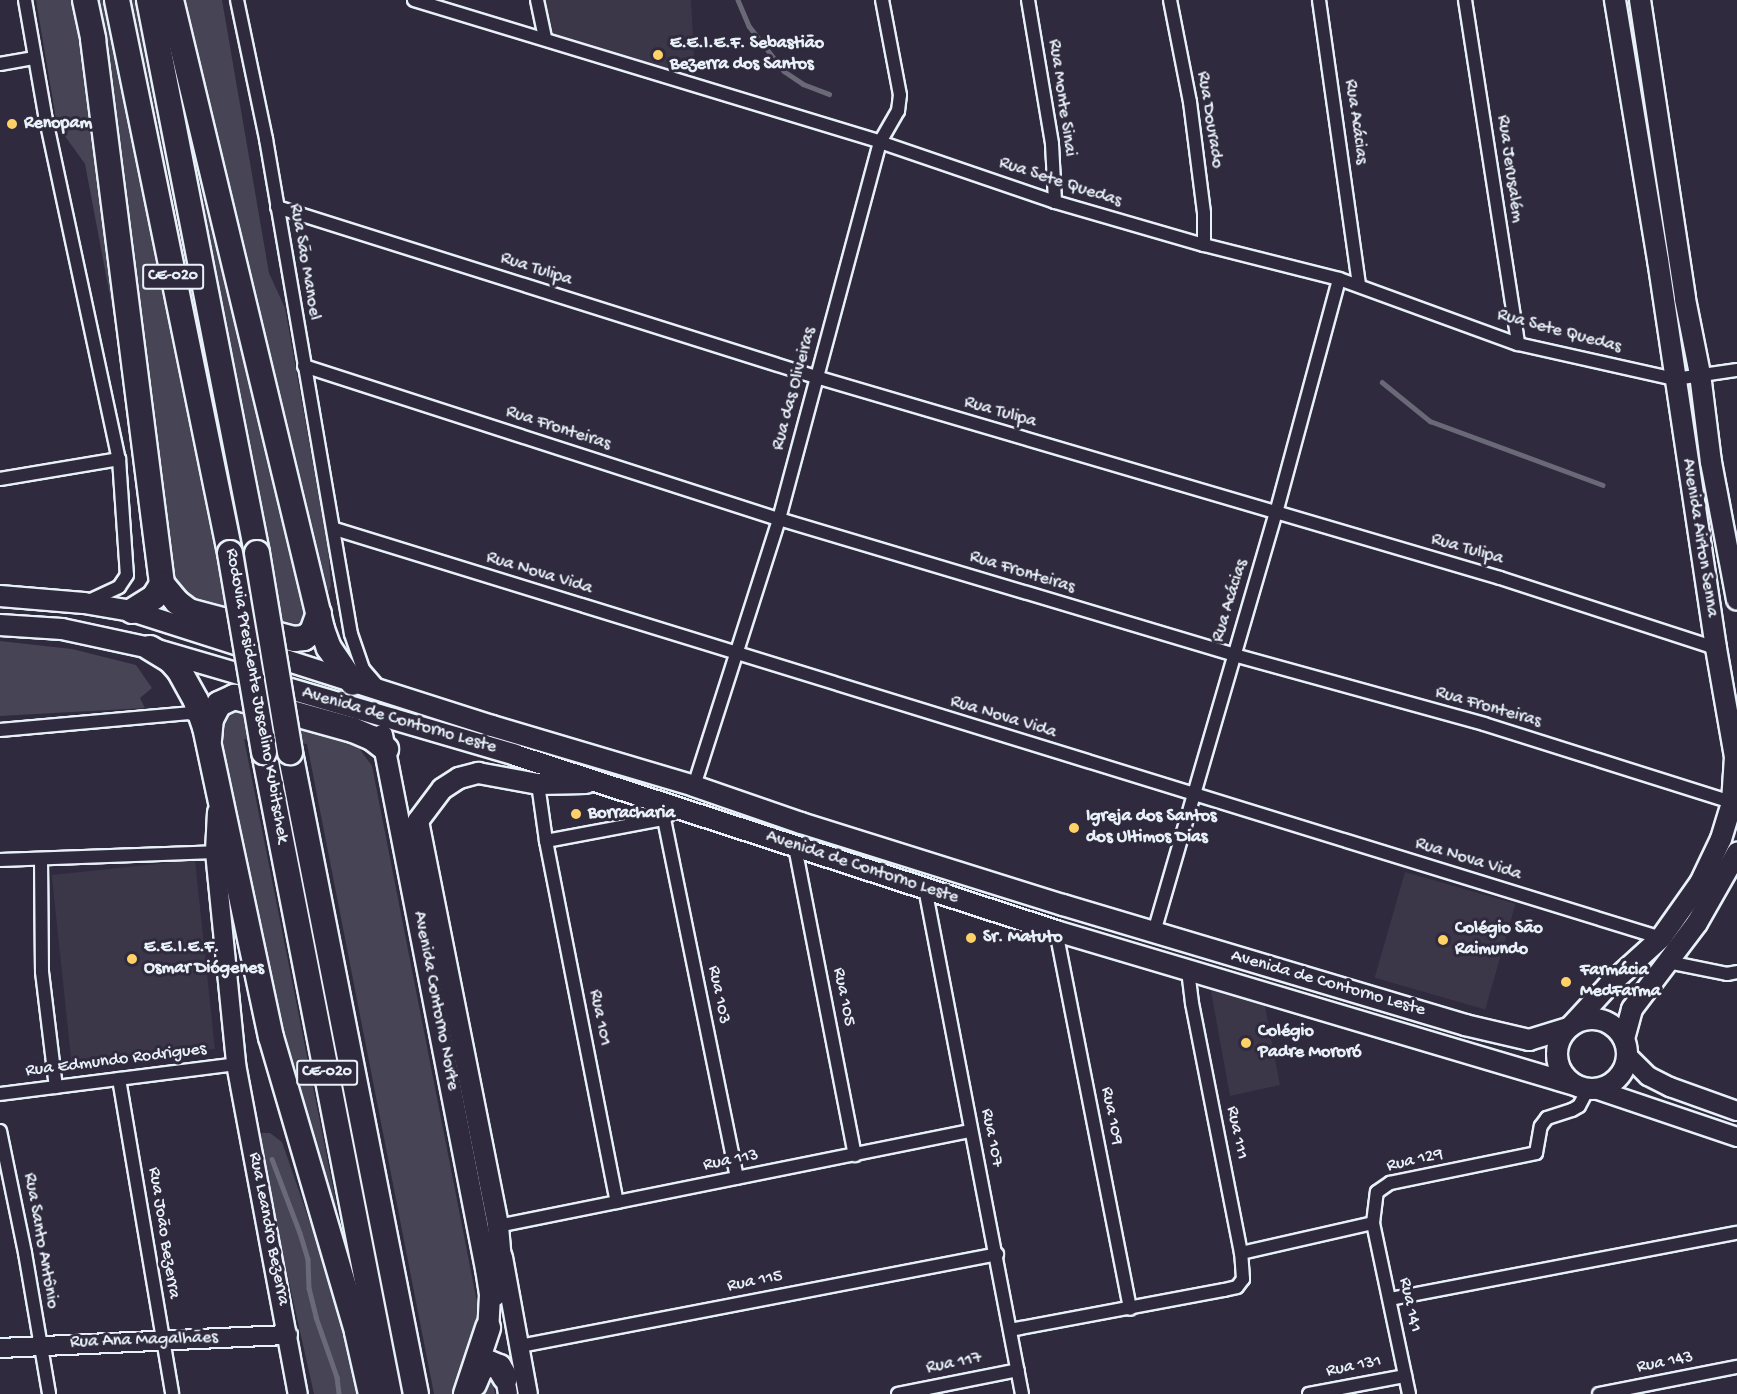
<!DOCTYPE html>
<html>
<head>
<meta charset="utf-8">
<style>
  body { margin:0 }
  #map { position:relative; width:1737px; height:1394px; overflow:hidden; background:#2f2a3d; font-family:"Gochi Hand",sans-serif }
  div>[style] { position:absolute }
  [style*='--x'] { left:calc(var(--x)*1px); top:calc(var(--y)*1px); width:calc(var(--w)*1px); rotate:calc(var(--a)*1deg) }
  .built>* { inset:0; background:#3b3749; transform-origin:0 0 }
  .green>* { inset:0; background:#464455 }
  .stream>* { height:4.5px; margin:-2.25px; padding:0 2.25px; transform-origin:2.25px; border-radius:2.25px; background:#696978 }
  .roads { filter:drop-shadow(2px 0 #e8f1f8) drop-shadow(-2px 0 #e8f1f8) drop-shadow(0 2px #e8f1f8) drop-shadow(0 -2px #e8f1f8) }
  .street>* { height:12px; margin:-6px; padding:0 6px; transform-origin:6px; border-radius:6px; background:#2f2a3d }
  .secondary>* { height:18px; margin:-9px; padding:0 9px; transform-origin:9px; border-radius:9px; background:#2f2a3d }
  .primary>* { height:20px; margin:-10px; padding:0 10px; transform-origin:10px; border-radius:10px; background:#2f2a3d }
  .primary>.ring { margin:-10px; padding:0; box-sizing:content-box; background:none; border:20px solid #2f2a3d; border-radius:50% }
  .highway>* { height:24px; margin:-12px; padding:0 12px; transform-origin:12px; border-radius:12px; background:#2f2a3d }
  .bridges { filter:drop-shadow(2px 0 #e8f1f8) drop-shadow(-2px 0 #e8f1f8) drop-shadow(0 2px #e8f1f8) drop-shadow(0 -2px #e8f1f8) }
  .highway-bridge>* { height:24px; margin:-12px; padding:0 12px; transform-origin:12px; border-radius:12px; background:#2f2a3d }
  .dots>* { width:16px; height:16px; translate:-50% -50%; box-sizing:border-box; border:3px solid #2f2a3d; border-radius:50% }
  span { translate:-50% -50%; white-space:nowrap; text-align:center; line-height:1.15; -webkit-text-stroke:6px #2f2a3d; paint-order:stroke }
  .shield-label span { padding:2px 4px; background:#2f2a3d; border:2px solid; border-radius:4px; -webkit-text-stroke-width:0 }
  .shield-label { font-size:16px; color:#e8f1f8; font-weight:700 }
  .poi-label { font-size:18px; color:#e8f1f8; font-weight:700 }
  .left { translate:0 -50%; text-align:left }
  .street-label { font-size:18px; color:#e8f1f8 }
</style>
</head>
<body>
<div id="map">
  <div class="built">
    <div style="clip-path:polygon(542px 0,691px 0,695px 77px,549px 33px)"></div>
    <div style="left:195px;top:860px;width:190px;height:144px;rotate:84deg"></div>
    <div style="left:1405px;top:872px;width:115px;height:110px;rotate:16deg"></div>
    <div style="clip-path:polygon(1210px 986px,1264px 1001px,1280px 1085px,1230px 1096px)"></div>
  </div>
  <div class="green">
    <div style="clip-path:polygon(36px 0,222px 0,269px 273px,285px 308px,328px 547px,331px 586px,312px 632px,182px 597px,155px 534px,85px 164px,57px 125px)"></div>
    <div style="clip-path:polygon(0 641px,72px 649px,136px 665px,152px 688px,140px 698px,145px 708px,0 716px)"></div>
    <div style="clip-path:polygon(235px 707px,318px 730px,359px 748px,372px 766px,495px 1394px,434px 1394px,307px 744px,244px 739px,346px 1253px,279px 1031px,233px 810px,220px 727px,227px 711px)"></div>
    <div style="clip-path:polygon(262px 1133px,270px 1133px,282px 1142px,309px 1220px,332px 1280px,361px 1394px,314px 1394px,270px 1197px,260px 1140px)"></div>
  </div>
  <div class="stream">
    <div style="--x:738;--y:0;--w:28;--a:67"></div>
    <div style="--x:749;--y:26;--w:57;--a:52.1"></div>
    <div style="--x:784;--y:71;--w:23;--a:34"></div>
    <div style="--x:803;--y:84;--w:28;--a:21"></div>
    <div style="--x:1382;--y:382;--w:62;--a:39.1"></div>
    <div style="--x:1430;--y:421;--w:184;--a:20.3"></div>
    <div style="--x:272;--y:1159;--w:79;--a:69.3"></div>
    <div style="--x:300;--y:1233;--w:27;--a:73"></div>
    <div style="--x:308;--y:1259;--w:29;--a:88"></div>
    <div style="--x:309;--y:1288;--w:30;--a:76"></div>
    <div style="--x:316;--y:1317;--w:64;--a:70.7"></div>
    <div style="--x:337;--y:1377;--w:17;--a:83"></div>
  </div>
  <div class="roads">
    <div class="street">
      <div style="--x:25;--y:0;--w:117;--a:80.1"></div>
      <div style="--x:45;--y:115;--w:352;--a:77.9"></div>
      <div style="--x:119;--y:459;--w:116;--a:86.1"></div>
      <div style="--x:127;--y:575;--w:14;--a:124"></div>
      <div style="--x:119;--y:587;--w:35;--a:155"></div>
      <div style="--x:237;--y:0;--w:142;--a:78.2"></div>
      <div style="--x:266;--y:139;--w:502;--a:80.26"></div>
      <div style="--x:351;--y:634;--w:37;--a:71"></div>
      <div style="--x:363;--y:669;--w:23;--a:49"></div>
      <div style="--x:414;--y:0;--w:487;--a:16.9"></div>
      <div style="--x:880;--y:142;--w:185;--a:18.9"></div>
      <div style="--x:1055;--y:202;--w:155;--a:16.1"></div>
      <div style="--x:1204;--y:245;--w:139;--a:14.1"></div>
      <div style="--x:1339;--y:279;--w:190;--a:20"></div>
      <div style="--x:1518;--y:344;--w:161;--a:12.6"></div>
      <div style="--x:1675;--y:379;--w:63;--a:-8.3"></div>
      <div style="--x:537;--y:0;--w:39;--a:78"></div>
      <div style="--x:1028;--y:0;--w:146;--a:80.5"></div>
      <div style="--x:1052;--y:144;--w:58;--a:87"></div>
      <div style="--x:1170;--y:0;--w:104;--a:78.9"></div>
      <div style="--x:1190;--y:102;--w:112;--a:82.8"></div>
      <div style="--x:1204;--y:213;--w:32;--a:90"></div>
      <div style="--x:1319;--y:0;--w:288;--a:82"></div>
      <div style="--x:1465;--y:0;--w:348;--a:81.2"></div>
      <div style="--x:0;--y:64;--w:35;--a:-10"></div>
      <div style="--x:277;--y:207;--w:565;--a:17.51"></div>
      <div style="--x:816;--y:377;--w:713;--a:16.38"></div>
      <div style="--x:1500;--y:578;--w:227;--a:18"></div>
      <div style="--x:304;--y:366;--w:499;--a:17.9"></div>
      <div style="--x:779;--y:519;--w:475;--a:16.6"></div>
      <div style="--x:1234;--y:655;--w:259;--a:15.4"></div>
      <div style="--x:1484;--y:724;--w:260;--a:17.5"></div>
      <div style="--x:0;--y:479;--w:121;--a:-9.5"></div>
      <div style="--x:335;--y:529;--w:1388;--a:17.14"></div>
      <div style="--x:0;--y:730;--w:190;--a:-5.1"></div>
      <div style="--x:189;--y:713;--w:13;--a:23"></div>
      <div style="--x:538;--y:784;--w:58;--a:82"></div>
      <div style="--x:546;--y:841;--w:368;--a:78.9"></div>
      <div style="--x:694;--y:786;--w:280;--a:-72.3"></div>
      <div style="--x:779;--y:519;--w:390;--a:-75"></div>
      <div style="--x:880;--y:142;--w:36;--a:-60"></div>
      <div style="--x:898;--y:111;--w:16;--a:-83"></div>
      <div style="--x:900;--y:95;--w:97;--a:-100.7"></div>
      <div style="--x:664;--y:819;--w:366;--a:78.5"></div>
      <div style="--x:546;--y:841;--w:120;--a:-10.6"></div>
      <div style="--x:664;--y:819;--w:8;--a:-40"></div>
      <div style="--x:795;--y:847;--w:314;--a:79"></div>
      <div style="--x:41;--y:859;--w:113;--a:89.5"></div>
      <div style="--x:42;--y:972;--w:116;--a:83.1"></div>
      <div style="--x:0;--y:860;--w:215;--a:-2.1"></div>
      <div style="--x:925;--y:888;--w:515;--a:79.15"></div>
      <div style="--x:1056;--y:931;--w:385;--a:78.9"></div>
      <div style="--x:1154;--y:932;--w:436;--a:-73.8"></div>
      <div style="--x:1276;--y:513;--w:242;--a:-74.9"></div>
      <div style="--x:1668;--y:962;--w:60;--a:11.5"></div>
      <div style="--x:1727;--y:974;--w:10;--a:-11"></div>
      <div style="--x:119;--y:1079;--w:319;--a:80.4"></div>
      <div style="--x:0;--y:1094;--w:238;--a:-7.2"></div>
      <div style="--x:0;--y:1131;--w:125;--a:78.4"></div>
      <div style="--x:25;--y:1253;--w:143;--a:80.3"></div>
      <div style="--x:498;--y:1226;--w:482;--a:-11.4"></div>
      <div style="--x:1241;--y:1253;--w:135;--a:-12.8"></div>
      <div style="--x:1390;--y:1299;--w:353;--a:-10.8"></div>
      <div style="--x:1010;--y:1330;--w:218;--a:-10.6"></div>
      <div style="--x:1224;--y:1290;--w:13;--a:-13"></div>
      <div style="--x:1237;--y:1287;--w:10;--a:-53"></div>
      <div style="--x:1243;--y:1279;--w:26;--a:-94"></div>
      <div style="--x:1241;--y:1253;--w:255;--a:-101.1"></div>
      <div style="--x:1192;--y:1003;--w:33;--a:-97"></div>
      <div style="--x:520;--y:1346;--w:486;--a:-10.9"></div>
      <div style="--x:898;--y:1394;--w:122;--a:-11.3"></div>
      <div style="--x:1309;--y:1394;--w:98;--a:-10.6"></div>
      <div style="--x:1409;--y:1394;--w:175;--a:-101.9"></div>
      <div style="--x:1373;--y:1223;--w:31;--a:-83"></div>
      <div style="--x:1377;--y:1192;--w:16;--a:-35"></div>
      <div style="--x:1390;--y:1183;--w:149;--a:-11.6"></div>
      <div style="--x:1536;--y:1153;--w:27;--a:-80"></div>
      <div style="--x:1541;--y:1126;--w:10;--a:-53"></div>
      <div style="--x:1547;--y:1118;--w:26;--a:-18"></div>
      <div style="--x:1572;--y:1110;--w:8;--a:-30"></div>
      <div style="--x:1579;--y:1106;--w:19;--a:-62"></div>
      <div style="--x:1599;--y:1394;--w:141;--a:-11.1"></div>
    </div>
    <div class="secondary">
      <div style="--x:217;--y:812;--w:40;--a:92.9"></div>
      <div style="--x:215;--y:852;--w:213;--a:84.3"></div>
      <div style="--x:236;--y:1064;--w:336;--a:79.4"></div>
      <div style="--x:1627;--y:1055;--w:30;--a:45"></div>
      <div style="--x:1648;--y:1076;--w:25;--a:27"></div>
      <div style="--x:1670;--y:1087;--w:71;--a:19.7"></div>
      <div style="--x:1595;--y:1089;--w:150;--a:18.7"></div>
      <div style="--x:503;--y:1257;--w:139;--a:79.7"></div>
      <div style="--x:0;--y:1348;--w:288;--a:-2.6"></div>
      <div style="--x:505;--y:1377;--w:17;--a:80"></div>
    </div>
    <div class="primary">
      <div style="--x:1640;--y:0;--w:302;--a:81.4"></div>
      <div style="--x:1685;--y:299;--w:76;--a:78.7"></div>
      <div style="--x:1700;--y:374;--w:89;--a:82.9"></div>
      <div style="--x:1711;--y:462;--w:140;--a:79.3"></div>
      <div style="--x:0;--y:596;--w:84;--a:4.8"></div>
      <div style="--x:84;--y:603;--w:49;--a:9.5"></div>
      <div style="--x:132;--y:611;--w:378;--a:17.7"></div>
      <div style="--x:492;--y:726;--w:211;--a:16.5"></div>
      <div style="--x:694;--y:786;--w:113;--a:19.1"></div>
      <div style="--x:801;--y:823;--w:275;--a:17.4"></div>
      <div style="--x:1063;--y:905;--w:420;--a:16.6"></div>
      <div style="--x:1465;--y:1025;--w:66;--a:13.2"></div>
      <div style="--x:1529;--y:1040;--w:39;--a:-17"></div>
      <div style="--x:0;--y:625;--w:62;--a:3.7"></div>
      <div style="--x:62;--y:629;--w:90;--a:12.2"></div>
      <div style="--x:150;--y:648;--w:380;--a:16.3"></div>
      <div style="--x:515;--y:755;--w:569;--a:18.02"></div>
      <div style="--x:1056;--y:931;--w:541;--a:16.53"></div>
      <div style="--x:382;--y:735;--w:544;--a:78.98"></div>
      <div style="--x:486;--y:1269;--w:26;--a:81"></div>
      <div style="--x:490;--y:1295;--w:33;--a:93"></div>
      <div style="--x:418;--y:821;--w:413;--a:78.8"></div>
      <div style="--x:498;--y:1226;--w:32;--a:85"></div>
      <div style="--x:501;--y:1258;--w:38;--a:99"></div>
      <div style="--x:418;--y:821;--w:40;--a:-53"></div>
      <div style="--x:442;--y:789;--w:20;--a:-33"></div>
      <div style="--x:459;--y:778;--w:20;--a:-15"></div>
      <div style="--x:478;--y:773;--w:61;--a:10.4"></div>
      <div style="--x:538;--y:784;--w:48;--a:-1.2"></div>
      <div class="ring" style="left:1557px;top:1019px;width:50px;height:50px"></div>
      <div style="--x:1573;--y:1024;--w:52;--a:-47.4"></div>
      <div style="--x:1608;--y:986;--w:72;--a:-42.2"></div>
      <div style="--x:1661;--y:938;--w:67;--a:-54.7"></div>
      <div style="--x:1700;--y:883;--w:49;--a:-64.5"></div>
      <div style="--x:1721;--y:839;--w:39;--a:-73"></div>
      <div style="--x:1732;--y:802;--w:45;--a:-86.2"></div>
      <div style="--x:1735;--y:757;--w:111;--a:-99.9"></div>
      <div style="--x:1716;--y:648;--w:392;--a:-98.5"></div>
      <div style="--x:1658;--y:260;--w:264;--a:-99.4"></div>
      <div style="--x:1624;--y:1039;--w:31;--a:-75"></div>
      <div style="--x:1632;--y:1009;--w:108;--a:-52.9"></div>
      <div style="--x:1697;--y:923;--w:81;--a:-60.3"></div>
    </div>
    <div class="highway">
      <div style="--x:85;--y:0;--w:40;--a:78"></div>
      <div style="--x:93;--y:39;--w:549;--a:82.78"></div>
      <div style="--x:162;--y:584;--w:23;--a:50"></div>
      <div style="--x:177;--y:602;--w:15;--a:37"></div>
      <div style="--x:189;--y:611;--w:109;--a:14.9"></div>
      <div style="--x:294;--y:639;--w:10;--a:-6"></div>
      <div style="--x:304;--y:638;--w:10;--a:-37"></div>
      <div style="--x:312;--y:632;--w:20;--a:-70"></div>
      <div style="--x:117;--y:0;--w:564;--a:78.45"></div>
      <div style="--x:149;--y:0;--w:563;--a:78.95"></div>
      <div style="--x:171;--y:0;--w:647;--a:76.5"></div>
      <div style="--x:322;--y:629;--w:20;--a:70"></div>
      <div style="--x:329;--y:648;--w:42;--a:55.6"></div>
      <div style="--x:132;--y:611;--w:26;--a:-32"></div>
      <div style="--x:154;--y:597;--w:15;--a:-58"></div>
      <div style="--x:150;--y:648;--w:23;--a:31"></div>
      <div style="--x:170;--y:660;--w:13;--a:48"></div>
      <div style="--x:179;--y:670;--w:35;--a:61"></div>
      <div style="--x:196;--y:701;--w:28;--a:71"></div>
      <div style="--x:205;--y:727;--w:317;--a:78"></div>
      <div style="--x:271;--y:1037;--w:307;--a:73.7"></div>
      <div style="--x:357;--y:1332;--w:64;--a:77.3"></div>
      <div style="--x:209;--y:740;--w:21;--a:-85"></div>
      <div style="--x:211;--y:719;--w:17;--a:-62"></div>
      <div style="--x:219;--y:704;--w:17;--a:-25"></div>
      <div style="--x:234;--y:697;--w:123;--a:15.5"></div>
      <div style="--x:353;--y:730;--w:21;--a:23"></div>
      <div style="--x:372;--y:738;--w:18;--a:38"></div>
      <div style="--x:264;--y:752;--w:654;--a:78.98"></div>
      <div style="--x:290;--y:752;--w:654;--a:78.9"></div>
      <div style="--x:474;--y:1384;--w:15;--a:-67"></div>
      <div style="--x:480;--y:1370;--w:11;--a:-38"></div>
      <div style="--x:489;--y:1363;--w:11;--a:22"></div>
      <div style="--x:499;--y:1367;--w:12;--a:59"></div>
      <div style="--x:466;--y:1394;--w:70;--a:-71.6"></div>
    </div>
  </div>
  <div class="bridges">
    <div class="highway-bridge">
      <div style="--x:230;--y:553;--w:202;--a:80.3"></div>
      <div style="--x:257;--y:553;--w:202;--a:80.6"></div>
    </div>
  </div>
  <div class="dots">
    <div style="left:658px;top:55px;background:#ffd166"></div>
    <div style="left:12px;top:124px;background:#ffd166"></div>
    <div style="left:576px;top:814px;background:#ffd166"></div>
    <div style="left:1074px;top:828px;background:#ffd166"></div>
    <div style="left:971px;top:938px;background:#ffd166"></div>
    <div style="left:1443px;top:940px;background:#ffd166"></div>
    <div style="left:132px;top:959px;background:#ffd166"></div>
    <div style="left:1566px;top:982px;background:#ffd166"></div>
    <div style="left:1246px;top:1043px;background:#ffd166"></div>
  </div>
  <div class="shield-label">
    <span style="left:173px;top:277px">CE-020</span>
    <span style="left:327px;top:1073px">CE-020</span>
  </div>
  <div class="poi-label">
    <span class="left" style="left:670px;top:55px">E.E.I.E.F. Sebastião<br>Bezerra dos Santos</span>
    <span class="left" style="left:24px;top:124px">Renopam</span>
    <span class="left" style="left:588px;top:814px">Borracharia</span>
    <span class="left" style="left:1086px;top:828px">Igreja dos Santos<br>dos Ultimos Dias</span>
    <span class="left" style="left:1455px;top:940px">Colégio São<br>Raimundo</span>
    <span class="left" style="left:983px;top:938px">Sr. Matuto</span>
    <span class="left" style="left:144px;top:959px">E.E.I.E.F.<br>Osmar Diógenes</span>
    <span class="left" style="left:1580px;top:982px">Farmácia<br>MedFarma</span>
    <span class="left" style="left:1258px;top:1043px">Colégio<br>Padre Mororó</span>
  </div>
  <div class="street-label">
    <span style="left:1061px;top:98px;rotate:82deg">Rua Monte Sinai</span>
    <span style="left:1209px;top:120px;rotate:81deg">Rua Dourado</span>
    <span style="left:1355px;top:122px;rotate:82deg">Rua Acácias</span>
    <span style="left:1509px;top:169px;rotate:82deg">Rua Jerusalém</span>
    <span style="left:1060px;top:183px;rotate:18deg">Rua Sete Quedas</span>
    <span style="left:304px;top:262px;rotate:80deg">Rua São Manoel</span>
    <span style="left:536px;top:270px;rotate:18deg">Rua Tulipa</span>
    <span style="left:1559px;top:332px;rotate:15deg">Rua Sete Quedas</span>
    <span style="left:795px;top:389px;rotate:-75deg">Rua das Oliveiras</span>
    <span style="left:1000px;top:413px;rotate:16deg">Rua Tulipa</span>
    <span style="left:558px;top:429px;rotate:18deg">Rua Fronteiras</span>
    <span style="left:1699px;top:538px;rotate:81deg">Avenida Airton Senna</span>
    <span style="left:1467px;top:550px;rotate:16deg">Rua Tulipa</span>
    <span style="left:1022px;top:573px;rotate:17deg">Rua Fronteiras</span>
    <span style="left:539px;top:574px;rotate:17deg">Rua Nova Vida</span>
    <span style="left:1231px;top:601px;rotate:-73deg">Rua Acácias</span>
    <span style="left:256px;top:696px;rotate:80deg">Rodovia Presidente Juscelino Kubitschek</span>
    <span style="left:1488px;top:708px;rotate:16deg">Rua Fronteiras</span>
    <span style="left:1003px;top:718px;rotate:17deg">Rua Nova Vida</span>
    <span style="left:399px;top:721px;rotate:16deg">Avenida de Contorno Leste</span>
    <span style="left:1468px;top:860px;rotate:17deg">Rua Nova Vida</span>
    <span style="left:862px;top:868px;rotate:18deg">Avenida de Contorno Leste</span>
    <span style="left:1328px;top:984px;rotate:16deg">Avenida de Contorno Leste</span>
    <span style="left:718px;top:995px;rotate:79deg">Rua 103</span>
    <span style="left:843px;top:997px;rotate:79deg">Rua 105</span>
    <span style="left:435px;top:1001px;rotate:79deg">Avenida Contorno Norte</span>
    <span style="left:599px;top:1018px;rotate:79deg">Rua 101</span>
    <span style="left:116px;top:1061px;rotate:-7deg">Rua Edmundo Rodrigues</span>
    <span style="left:1111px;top:1116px;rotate:79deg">Rua 109</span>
    <span style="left:1236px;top:1133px;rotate:79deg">Rua 111</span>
    <span style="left:991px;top:1138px;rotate:79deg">Rua 107</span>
    <span style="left:731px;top:1161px;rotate:-11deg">Rua 113</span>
    <span style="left:1415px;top:1161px;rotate:-13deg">Rua 129</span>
    <span style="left:268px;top:1229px;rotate:79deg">Rua Leandro Bezerra</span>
    <span style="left:163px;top:1233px;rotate:81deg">Rua João Bezerra</span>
    <span style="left:40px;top:1241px;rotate:80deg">Rua Santo Antônio</span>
    <span style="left:755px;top:1282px;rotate:-11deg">Rua 115</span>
    <span style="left:1409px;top:1305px;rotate:78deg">Rua 141</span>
    <span style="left:144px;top:1341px;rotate:-2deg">Rua Ana Magalhães</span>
    <span style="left:1665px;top:1363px;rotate:-11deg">Rua 143</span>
    <span style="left:954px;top:1364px;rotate:-11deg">Rua 117</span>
    <span style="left:1354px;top:1367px;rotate:-11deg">Rua 131</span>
  </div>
</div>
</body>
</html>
